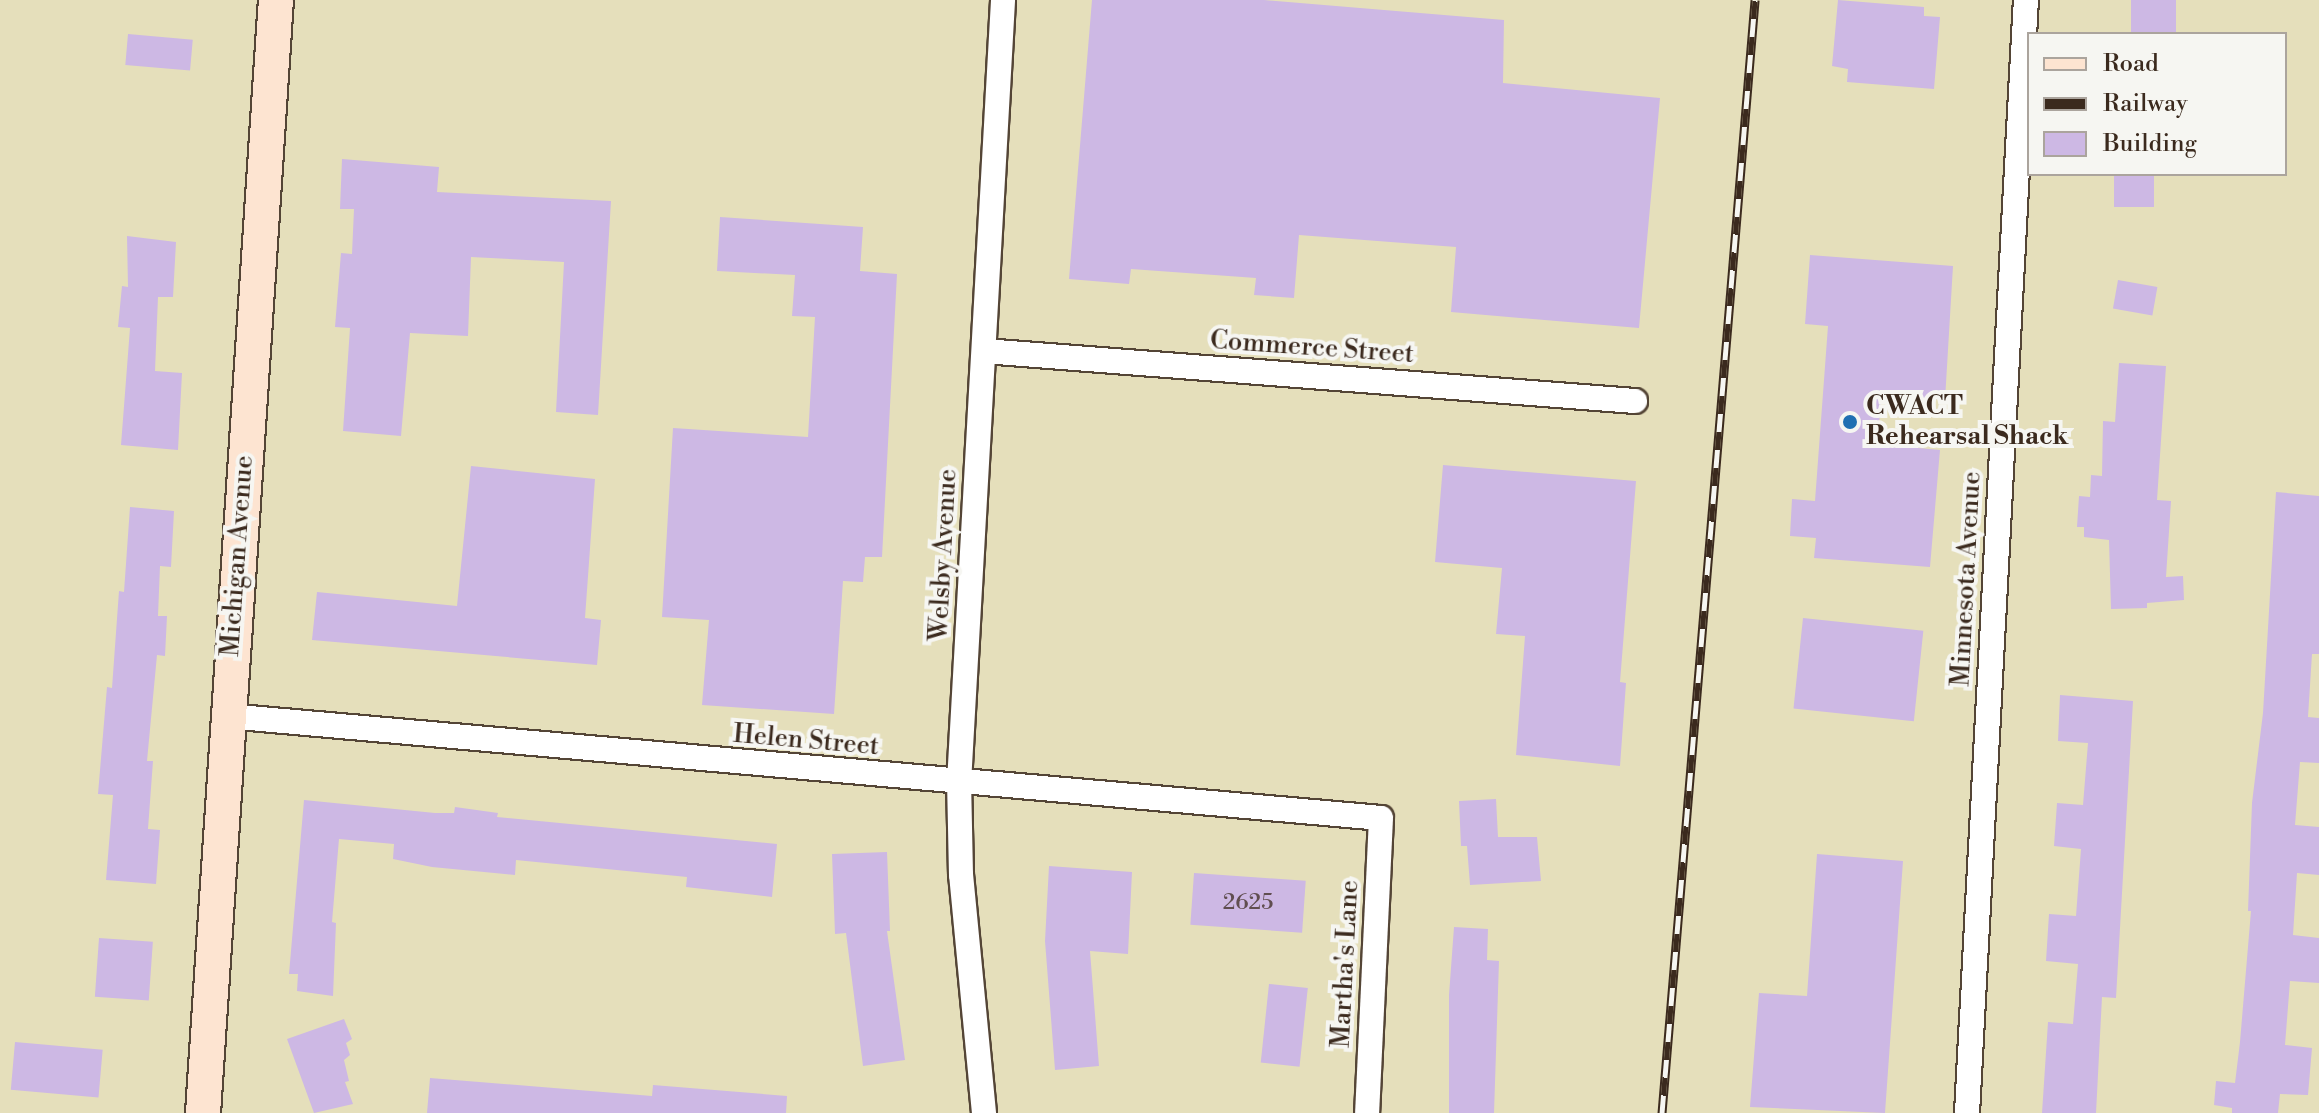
<!DOCTYPE html>
<html>
<head>
<meta charset="utf-8">
<style>
  body { margin:0 }
  #map { position:relative; width:2319px; height:1113px; overflow:hidden; background:#e5dfbb; font-family:"Libre Bodoni",serif }
  div>[style] { position:absolute }
  [style*='--x'] { left:calc(var(--x)*1px); top:calc(var(--y)*1px); width:calc(var(--w)*1px); rotate:calc(var(--a)*1deg) }
  .building>* { inset:0; background:#cdb8e4; transform-origin:0 0 }
  .roads { filter:drop-shadow(2px 0 #544536) drop-shadow(-2px 0 #544536) drop-shadow(0 2px #544536) drop-shadow(0 -2px #544536) }
  .street>* { height:24px; margin:-12px; padding:0 12px; transform-origin:12px; border-radius:12px; background:#fff }
  .secondary>* { height:34px; margin:-17px; padding:0 17px; transform-origin:17px; border-radius:17px; background:#fde4d1 }
  .rail>* { height:9px; margin-top:-4.5px; transform-origin:0; background:repeating-linear-gradient(90deg,#f6f6f2 0 18px,#3b2a1e 0 36px); box-sizing:border-box; border-block:2px solid #3b2a1e }
  .dots>* { width:22px; height:22px; translate:-50% -50%; box-sizing:border-box; border:4px solid #f6f6f2; border-radius:50% }
  span { translate:-50% -50%; white-space:nowrap; text-align:center; line-height:1.15; -webkit-text-stroke:8px #f6f6f2; paint-order:stroke }
  .number-label { font-size:22px; color:#604e50 }
  .number-label span { -webkit-text-stroke-width:0 }
  .street-label { font-size:26px; color:#3b2a1e }
  .poi-label { font-size:26px; color:#3b2a1e; font-weight:700 }
  .left { translate:0 -50%; text-align:left }
  .legend { position:absolute; left:2027px; top:32px; width:260px; height:144px; box-sizing:border-box; background:#f6f6f2; border:2px solid #aba49d; margin:0; padding:10px 14px; list-style:none; font-size:24px; color:#3b2a1e }
  .legend li { display:flex; align-items:center; gap:16px; height:40px }
  .legend b { width:40px; border:2px solid #aba49d }
</style>
</head>
<body>
<div id="map">
  <div class="building">
    <div style="clip-path:polygon(1092px 0,1264px 0,1504px 20px,1503px 83px,1660px 98px,1639px 328px,1451px 312px,1456px 247px,1299px 235px,1294px 298px,1254px 295px,1256px 278px,1131px 269px,1129px 284px,1069px 279px)"></div>
    <div style="clip-path:polygon(1838px 0,1924px 7px,1924px 16px,1940px 17px,1934px 89px,1847px 82px,1848px 69px,1832px 66px)"></div>
    <div style="left:2131px;top:0;width:45px;height:34px"></div>
    <div style="left:128px;top:34px;width:65px;height:31px;rotate:5deg"></div>
    <div style="clip-path:polygon(342px 159px,439px 167px,437px 192px,611px 201px,598px 415px,556px 412px,564px 262px,471px 257px,468px 336px,410px 333px,401px 436px,343px 431px,350px 328px,335px 327px,341px 253px,352px 254px,354px 209px,340px 209px)"></div>
    <div style="left:2114px;top:174px;width:40px;height:33px"></div>
    <div style="clip-path:polygon(720px 217px,863px 227px,860px 271px,897px 274px,882px 557px,865px 557px,863px 582px,843px 581px,834px 714px,702px 705px,709px 620px,662px 617px,673px 428px,808px 437px,815px 317px,792px 316px,795px 275px,717px 271px)"></div>
    <div style="clip-path:polygon(127px 236px,176px 242px,173px 297px,158px 297px,155px 371px,182px 373px,178px 450px,121px 445px,130px 328px,118px 327px,122px 286px,128px 287px)"></div>
    <div style="clip-path:polygon(1810px 255px,1953px 266px,1945px 400px,1882px 394px,1877px 444px,1940px 450px,1930px 567px,1814px 558px,1816px 538px,1790px 536px,1792px 499px,1815px 501px,1828px 326px,1805px 324px)"></div>
    <div style="left:2118px;top:280px;width:40px;height:29px;rotate:10deg"></div>
    <div style="clip-path:polygon(2119px 363px,2166px 366px,2157px 500px,2171px 501px,2166px 577px,2183px 576px,2184px 600px,2147px 603px,2147px 608px,2111px 609px,2109px 540px,2084px 537px,2084px 527px,2077px 527px,2079px 496px,2090px 497px,2091px 475px,2102px 476px,2103px 421px,2115px 422px)"></div>
    <div style="clip-path:polygon(1443px 465px,1636px 481px,1620px 682px,1626px 683px,1620px 766px,1516px 755px,1525px 636px,1496px 634px,1502px 568px,1435px 562px)"></div>
    <div style="clip-path:polygon(471px 466px,595px 479px,585px 618px,601px 620px,597px 665px,312px 640px,317px 592px,457px 606px)"></div>
    <div style="clip-path:polygon(2276px 492px,2319px 496px,2319px 654px,2312px 654px,2308px 717px,2319px 718px,2319px 763px,2300px 762px,2295px 825px,2319px 827px,2319px 875px,2297px 873px,2293px 935px,2319px 938px,2319px 983px,2290px 981px,2285px 1045px,2312px 1048px,2308px 1095px,2280px 1094px,2278px 1113px,2232px 1113px,2232px 1108px,2214px 1105px,2216px 1081px,2235px 1083px,2240px 1042px,2251px 911px,2248px 911px,2252px 803px,2263px 713px)"></div>
    <div style="clip-path:polygon(130px 507px,174px 511px,171px 567px,160px 566px,158px 616px,167px 616px,165px 656px,157px 655px,147px 761px,153px 761px,148px 829px,160px 830px,156px 884px,106px 880px,113px 795px,98px 794px,107px 687px,112px 688px,119px 591px,124px 592px)"></div>
    <div style="left:1803px;top:618px;width:121px;height:91px;rotate:6deg"></div>
    <div style="clip-path:polygon(2060px 695px,2133px 701px,2116px 998px,2102px 997px,2096px 1113px,2042px 1113px,2048px 1022px,2073px 1024px,2078px 964px,2046px 961px,2049px 914px,2076px 916px,2081px 849px,2054px 846px,2057px 803px,2083px 805px,2088px 743px,2058px 741px)"></div>
    <div style="clip-path:polygon(1496px 799px,1498px 837px,1537px 837px,1541px 881px,1470px 885px,1467px 846px,1461px 846px,1459px 801px)"></div>
    <div style="clip-path:polygon(304px 800px,435px 813px,454px 813px,455px 807px,498px 813px,497px 817px,777px 844px,772px 897px,686px 887px,687px 877px,516px 860px,515px 875px,432px 867px,393px 859px,394px 844px,339px 839px,332px 922px,336px 923px,333px 996px,297px 991px,298px 974px,289px 974px)"></div>
    <div style="clip-path:polygon(887px 852px,890px 931px,887px 931px,905px 1060px,863px 1066px,846px 933px,835px 934px,832px 854px)"></div>
    <div style="clip-path:polygon(1817px 854px,1903px 861px,1885px 1113px,1750px 1107px,1759px 993px,1807px 996px)"></div>
    <div style="clip-path:polygon(1049px 866px,1132px 872px,1128px 954px,1090px 951px,1099px 1066px,1055px 1070px,1045px 941px)"></div>
    <div style="left:1194px;top:873px;width:112px;height:52px;rotate:4deg"></div>
    <div style="clip-path:polygon(1454px 927px,1488px 929px,1487px 960px,1499px 961px,1494px 1113px,1449px 1113px,1449px 995px)"></div>
    <div style="left:99px;top:938px;width:54px;height:59px;rotate:4deg"></div>
    <div style="left:1269px;top:984px;width:39px;height:79px;rotate:6deg"></div>
    <div style="clip-path:polygon(344px 1019px,352px 1039px,346px 1043px,350px 1055px,344px 1060px,349px 1081px,345px 1082px,353px 1104px,314px 1113px,287px 1039px)"></div>
    <div style="left:15px;top:1042px;width:88px;height:48px;rotate:5deg"></div>
    <div style="clip-path:polygon(430px 1078px,652px 1096px,653px 1085px,787px 1096px,786px 1113px,427px 1113px)"></div>
  </div>
  <div class="roads">
    <div class="street">
      <div style="--x:984;--y:351;--w:653;--a:4.39"></div>
      <div style="--x:227;--y:716;--w:1158;--a:5.05"></div>
      <div style="--x:1381;--y:818;--w:295;--a:92.7"></div>
      <div style="--x:984;--y:1113;--w:239;--a:-95.5"></div>
      <div style="--x:961;--y:875;--w:92;--a:-91.2"></div>
      <div style="--x:959;--y:783;--w:784;--a:-86.78"></div>
      <div style="--x:1967;--y:1113;--w:1115;--a:-86.97"></div>
    </div>
    <div class="secondary">
      <div style="--x:203;--y:1113;--w:1115;--a:-86.25"></div>
    </div>
  </div>
  <div class="rail">
    <div style="--x:1662;--y:1113;--w:1117;--a:-85.22"></div>
  </div>
  <div class="dots">
    <div style="left:1850px;top:422px;background:#1f6fb2"></div>
  </div>
  <div class="number-label">
    <span style="left:1248px;top:903px">2625</span>
  </div>
  <div class="street-label">
    <span style="left:1312px;top:348px;rotate:4deg">Commerce Street</span>
    <span style="left:944px;top:555px;rotate:-87deg">Welsby Avenue</span>
    <span style="left:238px;top:556px;rotate:-86deg">Michigan Avenue</span>
    <span style="left:1967px;top:579px;rotate:-87deg">Minnesota Avenue</span>
    <span style="left:806px;top:741px;rotate:5deg">Helen Street</span>
    <span style="left:1346px;top:964px;rotate:-87deg">Martha's Lane</span>
  </div>
  <div class="poi-label">
    <span class="left" style="left:1866px;top:422px">CWACT<br>Rehearsal Shack</span>
  </div>
  <ul class="legend">
  <li><b style="height:10px;background:#fde4d1"></b>Road</li>
  <li><b style="height:10px;background:#3b2a1e"></b>Railway</li>
  <li><b style="height:22px;background:#cdb8e4"></b>Building</li>
  </ul>
</div>
</body>
</html>
